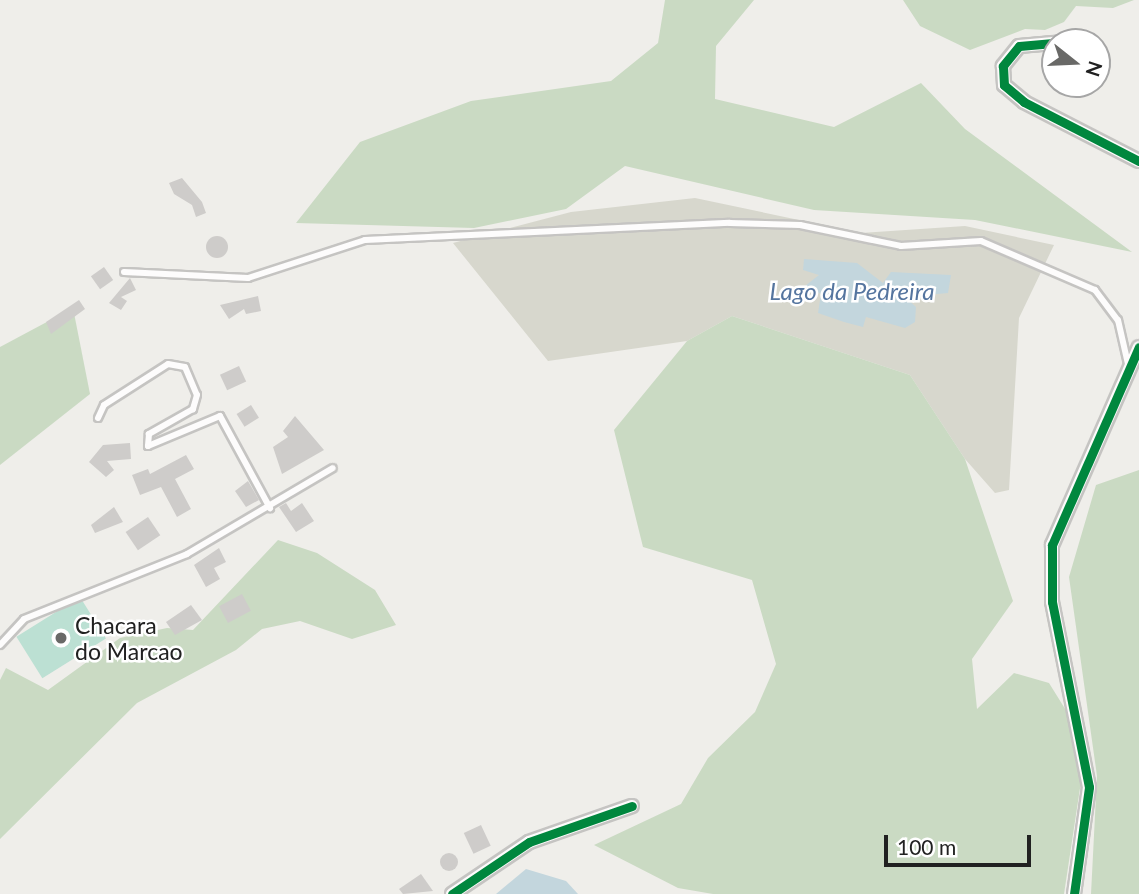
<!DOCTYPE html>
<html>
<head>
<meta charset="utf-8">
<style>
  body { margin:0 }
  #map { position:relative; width:1139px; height:894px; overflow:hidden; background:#efeeea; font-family:Lato,sans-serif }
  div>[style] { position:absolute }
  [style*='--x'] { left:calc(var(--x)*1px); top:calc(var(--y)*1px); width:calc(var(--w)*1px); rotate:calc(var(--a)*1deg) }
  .construction>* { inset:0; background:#d7d7cd }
  .forest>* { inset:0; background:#cadac3 }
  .pitch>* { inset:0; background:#bce0d3; transform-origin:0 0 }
  .water>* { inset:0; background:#c3d6dd }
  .building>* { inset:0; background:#ceccca; transform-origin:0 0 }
  .round { border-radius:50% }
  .roads { filter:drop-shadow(2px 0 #c5c4c2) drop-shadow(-2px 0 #c5c4c2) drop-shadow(0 2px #c5c4c2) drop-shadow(0 -2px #c5c4c2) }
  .service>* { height:6px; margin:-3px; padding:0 3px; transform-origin:3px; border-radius:3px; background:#fdfcfc }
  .minor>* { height:12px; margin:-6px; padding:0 6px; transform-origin:6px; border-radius:6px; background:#fdfcfc }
  .cycleway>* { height:9px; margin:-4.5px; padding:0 4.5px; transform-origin:4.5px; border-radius:4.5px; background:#00873e }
  .dots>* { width:19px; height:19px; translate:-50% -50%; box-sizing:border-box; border:4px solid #fff; border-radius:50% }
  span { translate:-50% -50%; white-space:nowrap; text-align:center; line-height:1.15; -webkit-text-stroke:5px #fff; paint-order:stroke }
  .poi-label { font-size:23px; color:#212121 }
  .left { translate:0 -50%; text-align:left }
  .water-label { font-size:24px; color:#55759f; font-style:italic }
  .north { position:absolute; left:1041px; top:28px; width:70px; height:70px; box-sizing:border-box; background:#fff; border:2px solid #a6a6a6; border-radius:50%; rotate:108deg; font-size:19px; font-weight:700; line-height:28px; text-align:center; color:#212121 }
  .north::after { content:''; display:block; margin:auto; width:24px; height:32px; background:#696967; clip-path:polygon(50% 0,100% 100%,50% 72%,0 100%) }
  .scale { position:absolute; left:884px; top:835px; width:147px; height:32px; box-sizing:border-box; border:4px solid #212121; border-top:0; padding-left:9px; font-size:21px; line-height:24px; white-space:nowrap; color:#212121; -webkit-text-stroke:5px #fff; paint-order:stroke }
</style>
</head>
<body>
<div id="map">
  <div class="construction">
    <div style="clip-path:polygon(695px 198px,861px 233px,965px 226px,1054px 245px,1019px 318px,1009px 490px,995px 493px,965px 459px,910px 375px,732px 316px,687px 341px,548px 361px,453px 243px,571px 212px)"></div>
  </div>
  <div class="forest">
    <div style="clip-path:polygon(665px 0,754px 0,716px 46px,715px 99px,834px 127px,921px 83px,965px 129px,1132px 252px,975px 220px,814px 210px,625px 166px,566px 209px,474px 228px,296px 223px,360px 142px,471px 101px,611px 81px,658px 43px)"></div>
    <div style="clip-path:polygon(903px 0,1134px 0,1113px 8px,1076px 6px,1064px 22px,1045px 30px,1025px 29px,970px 50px,920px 26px)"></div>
    <div style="clip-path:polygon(73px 308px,90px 394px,0 465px,0 347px)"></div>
    <div style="clip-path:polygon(732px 316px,910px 375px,965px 459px,1013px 601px,972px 659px,977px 709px,1014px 673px,1049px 683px,1072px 720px,1082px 775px,1064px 894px,713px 894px,678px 888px,594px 845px,681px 804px,708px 758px,755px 712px,776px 664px,752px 580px,643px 547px,614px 430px,687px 341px)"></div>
    <div style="clip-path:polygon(1139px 470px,1139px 894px,1091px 894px,1097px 776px,1069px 577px,1096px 485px)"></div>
    <div style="clip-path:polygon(278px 540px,317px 553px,375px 590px,396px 625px,352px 639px,300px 621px,262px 629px,236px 650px,137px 703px,0 839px,0 680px,6px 668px,48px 690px,120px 638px,167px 628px,193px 630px)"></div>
  </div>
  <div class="pitch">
    <div style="left:80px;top:597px;width:49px;height:75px;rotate:58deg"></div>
  </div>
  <div class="water">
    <div style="clip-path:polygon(804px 259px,857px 263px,883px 283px,891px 272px,951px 275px,948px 293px,905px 297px,916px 307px,915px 322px,905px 328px,866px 317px,863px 327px,844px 322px,818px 313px,821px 294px,805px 286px,819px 275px,803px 270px)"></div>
    <div style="clip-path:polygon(526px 869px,566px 881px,578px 894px,496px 894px)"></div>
  </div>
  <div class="building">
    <div style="clip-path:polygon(182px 178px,202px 202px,206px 213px,196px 217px,192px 205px,174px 194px,169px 183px)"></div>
    <div class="round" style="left:206px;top:236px;width:22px;height:22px"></div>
    <div style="left:104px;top:267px;width:16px;height:16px;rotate:55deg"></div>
    <div style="clip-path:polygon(130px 278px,136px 290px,121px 297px,127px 301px,121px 310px,109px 303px)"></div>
    <div style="clip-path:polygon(258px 296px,261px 311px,246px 314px,244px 309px,229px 319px,220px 305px)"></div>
    <div style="clip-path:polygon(79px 300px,85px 309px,51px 334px,46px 322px)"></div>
    <div style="left:239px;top:366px;width:17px;height:21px;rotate:65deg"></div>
    <div style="left:251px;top:405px;width:15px;height:17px;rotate:58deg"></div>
    <div style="clip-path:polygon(295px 416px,324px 450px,282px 474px,273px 447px,288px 437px,283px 431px)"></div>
    <div style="clip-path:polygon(130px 443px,131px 459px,107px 461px,114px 470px,106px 477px,89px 462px,103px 445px)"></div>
    <div style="clip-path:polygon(186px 455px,194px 469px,175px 479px,191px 509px,177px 517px,161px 487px,140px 495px,132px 475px,148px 469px,150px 474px)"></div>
    <div style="clip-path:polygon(248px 481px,259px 500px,246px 507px,235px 491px)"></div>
    <div style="clip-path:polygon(286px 503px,291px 511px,302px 503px,314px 521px,296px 532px,279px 507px)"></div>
    <div style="clip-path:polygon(114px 507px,123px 522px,95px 533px,91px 525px)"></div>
    <div style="left:148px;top:517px;width:22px;height:27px;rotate:56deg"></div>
    <div style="clip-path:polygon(219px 548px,226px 562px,214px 568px,220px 579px,206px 587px,194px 565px)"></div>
    <div style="left:242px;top:594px;width:19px;height:26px;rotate:62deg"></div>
    <div style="clip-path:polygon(191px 605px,202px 620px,175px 635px,166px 622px)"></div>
    <div style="left:481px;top:825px;width:23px;height:19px;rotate:65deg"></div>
    <div class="round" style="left:440px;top:853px;width:18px;height:18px"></div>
    <div style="clip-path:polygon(421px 874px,433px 891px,403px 894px,399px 889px)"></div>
  </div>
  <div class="roads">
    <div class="service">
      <div style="--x:124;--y:272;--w:124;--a:2.8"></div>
      <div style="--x:248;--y:278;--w:123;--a:-18"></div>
      <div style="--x:365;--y:240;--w:365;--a:-2.7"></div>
      <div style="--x:730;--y:223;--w:70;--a:1.6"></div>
      <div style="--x:800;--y:225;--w:103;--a:11.7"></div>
      <div style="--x:901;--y:246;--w:80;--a:-3.6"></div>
      <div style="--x:981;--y:241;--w:124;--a:23.3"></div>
      <div style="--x:1095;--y:290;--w:38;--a:53"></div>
      <div style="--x:1118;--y:320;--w:45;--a:77.2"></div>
      <div style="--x:98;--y:418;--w:14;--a:-65"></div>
      <div style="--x:104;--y:405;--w:76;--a:-32.6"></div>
      <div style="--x:168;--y:364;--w:17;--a:10"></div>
      <div style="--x:185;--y:367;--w:30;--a:67"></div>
      <div style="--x:197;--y:395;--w:15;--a:106"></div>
      <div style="--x:193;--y:409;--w:51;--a:150.4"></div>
      <div style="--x:149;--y:434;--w:12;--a:95"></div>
      <div style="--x:148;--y:446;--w:78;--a:-22.6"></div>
      <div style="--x:220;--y:416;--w:105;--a:61.5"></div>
      <div style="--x:0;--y:645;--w:35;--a:-47"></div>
      <div style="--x:24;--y:619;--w:175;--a:-21.7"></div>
      <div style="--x:187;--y:554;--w:169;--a:-30.5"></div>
    </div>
    <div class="minor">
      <div style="--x:1087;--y:40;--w:68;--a:175"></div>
      <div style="--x:1019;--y:46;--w:26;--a:129"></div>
      <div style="--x:1003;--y:66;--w:19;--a:87"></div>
      <div style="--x:1004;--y:85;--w:26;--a:40"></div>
      <div style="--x:1024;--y:102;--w:129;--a:27.2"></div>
      <div style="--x:452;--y:894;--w:93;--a:-34"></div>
      <div style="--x:529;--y:842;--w:109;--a:-19.3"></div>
      <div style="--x:1074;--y:894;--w:108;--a:-82"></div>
      <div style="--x:1089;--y:787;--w:189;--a:-101.3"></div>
      <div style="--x:1052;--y:602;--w:57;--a:-90"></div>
      <div style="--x:1052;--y:545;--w:216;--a:-66.3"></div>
    </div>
  </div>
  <div class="cycleway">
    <div style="--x:1087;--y:40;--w:68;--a:175"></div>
    <div style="--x:1019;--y:46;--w:26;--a:129"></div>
    <div style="--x:1003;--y:66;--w:19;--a:87"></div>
    <div style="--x:1004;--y:85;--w:26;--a:40"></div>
    <div style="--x:1024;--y:102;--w:129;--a:27.2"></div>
    <div style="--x:452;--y:894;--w:93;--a:-34"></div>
    <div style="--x:529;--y:842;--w:109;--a:-19.3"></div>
    <div style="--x:1074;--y:894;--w:108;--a:-82"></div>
    <div style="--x:1089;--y:787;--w:189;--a:-101.3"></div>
    <div style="--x:1052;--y:602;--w:57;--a:-90"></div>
    <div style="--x:1052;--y:545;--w:216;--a:-66.3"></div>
  </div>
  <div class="dots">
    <div style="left:61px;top:638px;background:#696967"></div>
  </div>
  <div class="poi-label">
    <span class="left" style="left:75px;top:638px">Chacara<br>do Marcao</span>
  </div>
  <div class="water-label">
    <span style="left:852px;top:291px">Lago da Pedreira</span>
  </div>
  <div class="north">N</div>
  <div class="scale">100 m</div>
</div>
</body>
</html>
